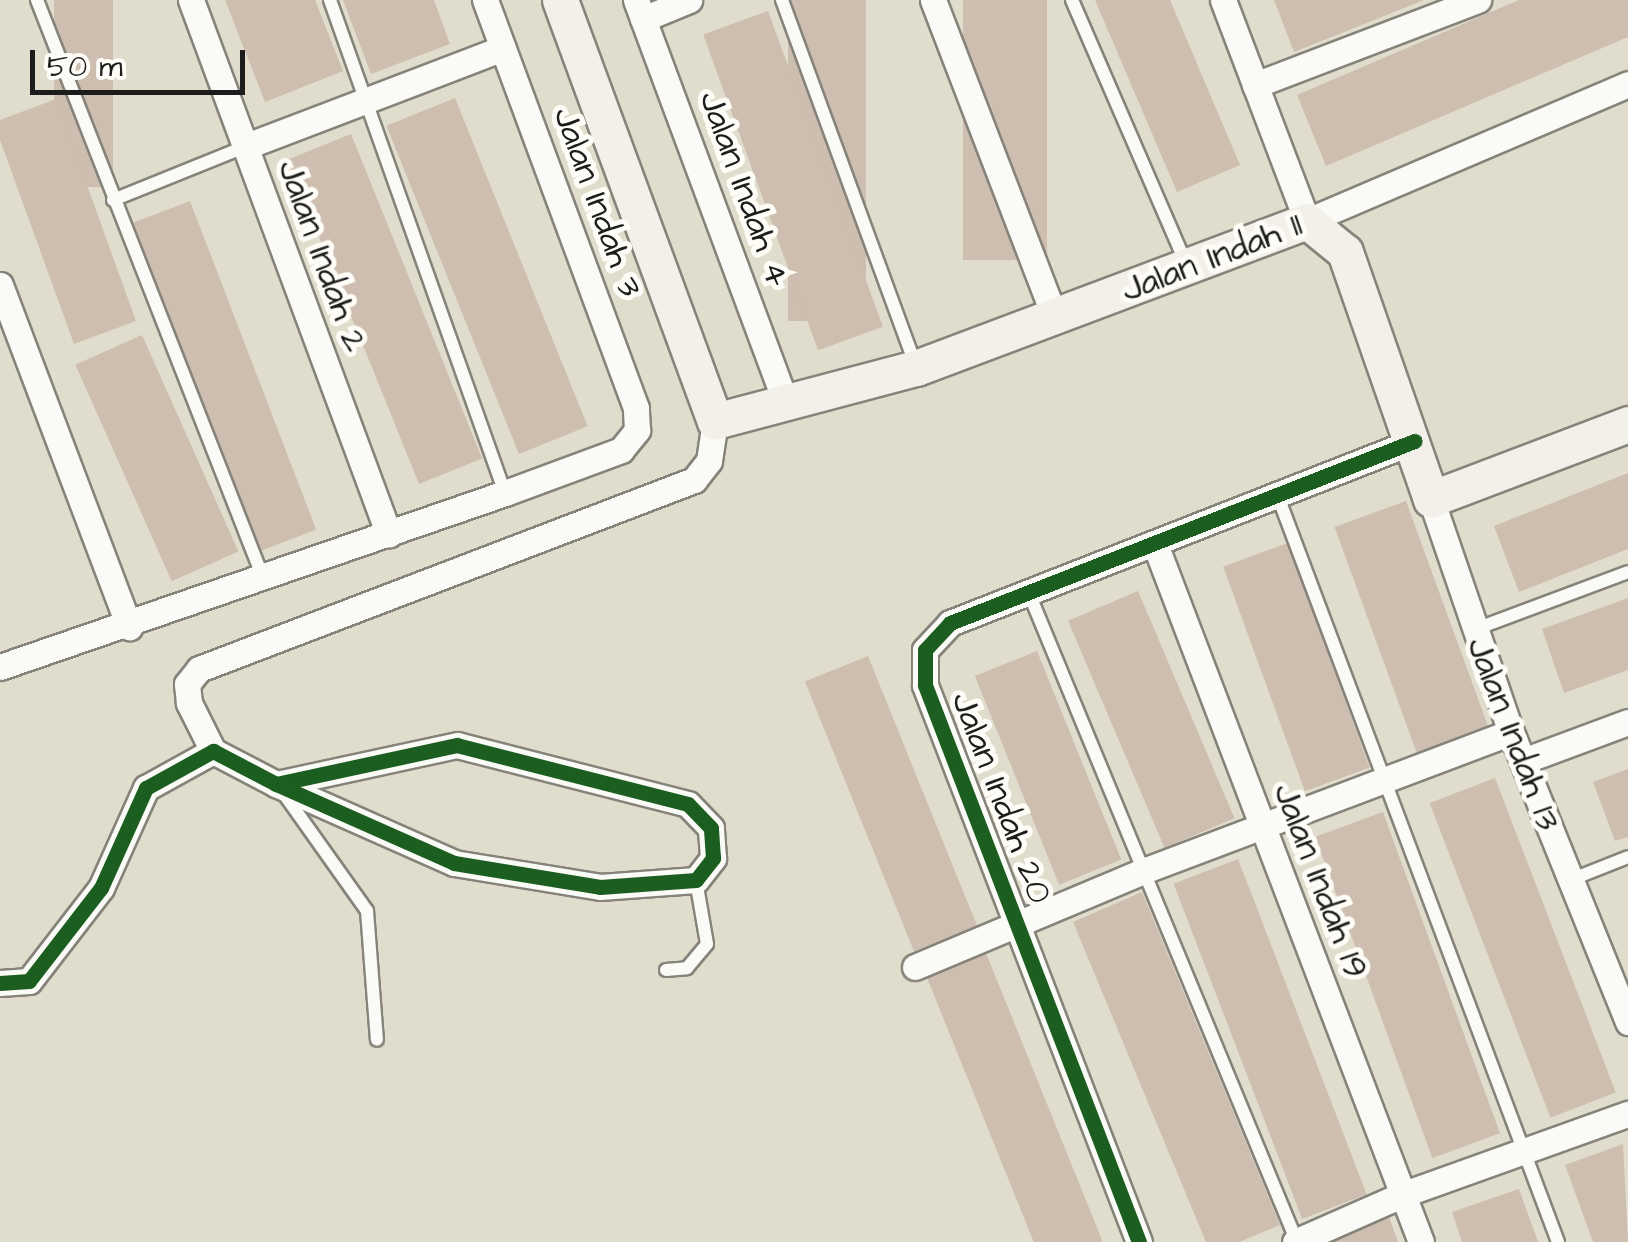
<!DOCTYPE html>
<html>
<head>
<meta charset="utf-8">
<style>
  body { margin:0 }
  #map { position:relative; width:1628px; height:1242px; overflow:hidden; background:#e1ddcc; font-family:"Architects Daughter",sans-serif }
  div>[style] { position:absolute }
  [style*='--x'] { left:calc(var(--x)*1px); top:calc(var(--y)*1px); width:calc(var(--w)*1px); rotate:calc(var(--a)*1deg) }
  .building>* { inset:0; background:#cdbeaf; transform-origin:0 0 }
  .roads { filter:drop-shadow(2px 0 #85837a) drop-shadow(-2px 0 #85837a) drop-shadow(0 2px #85837a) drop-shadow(0 -2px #85837a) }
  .lane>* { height:12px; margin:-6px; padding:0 6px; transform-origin:6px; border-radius:6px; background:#fafaf7 }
  .street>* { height:25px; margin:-12.5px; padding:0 12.5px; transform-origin:12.5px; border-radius:12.5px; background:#fafaf7 }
  .secondary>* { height:35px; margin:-17.5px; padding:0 17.5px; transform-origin:17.5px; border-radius:17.5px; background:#f3f0e9 }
  .cycleway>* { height:15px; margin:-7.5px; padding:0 7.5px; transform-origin:7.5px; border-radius:7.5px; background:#1b5e20 }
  span { translate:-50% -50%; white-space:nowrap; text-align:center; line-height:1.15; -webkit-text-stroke:10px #fdfcf7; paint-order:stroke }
  .street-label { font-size:35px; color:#1c1c1c }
  .scale { position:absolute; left:30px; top:50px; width:215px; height:45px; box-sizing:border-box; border:5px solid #1c1c1c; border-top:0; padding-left:12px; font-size:30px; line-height:35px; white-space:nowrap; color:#1c1c1c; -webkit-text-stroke:8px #fdfcf7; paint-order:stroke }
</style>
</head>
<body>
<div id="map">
  <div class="building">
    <div style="left:54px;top:0;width:59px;height:187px"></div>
    <div style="clip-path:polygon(225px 0,315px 0,343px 71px,265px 102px)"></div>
    <div style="clip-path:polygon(343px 0,434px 0,450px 44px,371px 74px)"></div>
    <div style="left:788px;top:0;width:78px;height:321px"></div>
    <div style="left:963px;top:0;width:84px;height:260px"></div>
    <div style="clip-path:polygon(1095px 0,1170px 0,1240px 165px,1177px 192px)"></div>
    <div style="clip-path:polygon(1274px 0,1424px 0,1294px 52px)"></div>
    <div style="clip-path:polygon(1519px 0,1628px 0,1628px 37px,1326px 166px,1297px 95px)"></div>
    <div style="left:768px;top:11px;width:336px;height:69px;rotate:70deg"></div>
    <div style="left:455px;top:98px;width:354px;height:74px;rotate:68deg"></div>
    <div style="clip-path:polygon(56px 99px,136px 321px,74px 344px,0 140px,0 120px)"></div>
    <div style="left:351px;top:134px;width:350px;height:68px;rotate:68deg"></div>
    <div style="left:190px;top:201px;width:352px;height:61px;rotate:69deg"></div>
    <div style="left:142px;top:335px;width:237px;height:73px;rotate:66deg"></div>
    <div style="clip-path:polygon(1628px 473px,1628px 549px,1519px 592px,1494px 526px)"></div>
    <div style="left:1406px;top:501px;width:241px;height:76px;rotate:70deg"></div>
    <div style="left:1288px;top:543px;width:239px;height:69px;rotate:70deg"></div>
    <div style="left:1138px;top:591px;width:247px;height:76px;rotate:67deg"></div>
    <div style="clip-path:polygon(1628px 598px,1628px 670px,1564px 693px,1542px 629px)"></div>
    <div style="left:1037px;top:651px;width:225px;height:67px;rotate:68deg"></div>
    <div style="left:868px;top:656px;width:291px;height:68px;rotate:68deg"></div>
    <div style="clip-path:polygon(1628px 769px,1628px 837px,1615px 841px,1593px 782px)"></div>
    <div style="left:1495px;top:778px;width:337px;height:70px;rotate:69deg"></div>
    <div style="left:1383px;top:812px;width:342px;height:72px;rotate:70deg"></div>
    <div style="left:1238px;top:859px;width:359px;height:69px;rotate:69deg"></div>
    <div style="clip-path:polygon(1142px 892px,1280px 1225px,1239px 1242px,1206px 1242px,1073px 922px)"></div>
    <div style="left:986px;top:953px;width:311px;height:64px;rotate:68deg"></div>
    <div style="clip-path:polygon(1623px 1144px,1628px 1242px,1593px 1242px,1565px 1165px)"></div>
    <div style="clip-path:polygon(1519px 1189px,1538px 1242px,1462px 1242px,1452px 1212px)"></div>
    <div style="clip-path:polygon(1389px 1217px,1398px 1242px,1319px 1242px,1318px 1241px)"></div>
  </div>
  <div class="roads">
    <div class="lane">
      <div style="--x:37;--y:0;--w:623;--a:68.63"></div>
      <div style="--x:330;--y:0;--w:523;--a:70.46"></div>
      <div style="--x:782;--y:0;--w:388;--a:69.9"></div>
      <div style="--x:1072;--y:0;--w:288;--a:66.6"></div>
      <div style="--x:113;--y:200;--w:141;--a:-22"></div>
      <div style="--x:1277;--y:494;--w:799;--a:69.41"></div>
      <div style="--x:1028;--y:591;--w:704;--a:67.55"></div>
      <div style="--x:1473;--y:630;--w:165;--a:-20.5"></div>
      <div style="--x:284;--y:794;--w:143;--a:54.6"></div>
      <div style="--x:367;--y:911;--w:129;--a:85.6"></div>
      <div style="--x:1570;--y:880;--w:62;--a:-21.6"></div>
      <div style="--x:666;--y:970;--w:21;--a:-5"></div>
      <div style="--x:687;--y:968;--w:31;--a:-50"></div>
      <div style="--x:707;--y:944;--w:65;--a:-99.8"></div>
    </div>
    <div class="street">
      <div style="--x:191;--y:0;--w:570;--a:69.69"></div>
      <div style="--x:636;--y:0;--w:430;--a:69.6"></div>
      <div style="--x:933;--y:0;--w:340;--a:69"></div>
      <div style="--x:1223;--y:0;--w:236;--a:69.2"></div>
      <div style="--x:1307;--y:221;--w:349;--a:-23.1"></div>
      <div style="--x:643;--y:19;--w:50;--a:-22.4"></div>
      <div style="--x:1255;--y:85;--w:239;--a:-20.9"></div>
      <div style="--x:244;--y:147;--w:277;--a:-20.9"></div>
      <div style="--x:0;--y:285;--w:366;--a:69.3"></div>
      <div style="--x:1431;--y:499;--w:246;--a:71.1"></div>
      <div style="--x:1511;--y:732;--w:313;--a:68"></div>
      <div style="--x:1155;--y:544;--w:747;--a:69.14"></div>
      <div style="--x:0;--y:667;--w:534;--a:-19.01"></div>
      <div style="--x:505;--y:493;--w:124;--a:-20.3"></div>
      <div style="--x:621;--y:450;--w:26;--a:-51"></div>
      <div style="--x:637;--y:430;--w:22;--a:-93"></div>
      <div style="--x:636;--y:408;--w:435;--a:-110.3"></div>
      <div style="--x:213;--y:751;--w:54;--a:-116.6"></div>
      <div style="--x:189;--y:703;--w:19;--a:-96"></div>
      <div style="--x:187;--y:684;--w:19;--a:-51"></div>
      <div style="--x:199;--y:669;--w:530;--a:-20.9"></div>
      <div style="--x:694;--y:480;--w:24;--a:-52"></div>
      <div style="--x:709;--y:461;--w:40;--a:-81.5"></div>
      <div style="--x:1523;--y:761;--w:112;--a:-20.4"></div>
      <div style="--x:915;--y:967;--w:251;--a:-22.8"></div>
      <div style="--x:1146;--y:870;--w:390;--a:-20.7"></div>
      <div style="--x:0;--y:983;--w:29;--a:-4"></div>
      <div style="--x:29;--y:981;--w:118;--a:-52.3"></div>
      <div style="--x:101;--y:888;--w:110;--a:-65.8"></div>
      <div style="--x:146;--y:788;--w:77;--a:-28.9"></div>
      <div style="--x:213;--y:751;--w:71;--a:27.6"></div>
      <div style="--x:276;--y:784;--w:195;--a:23.9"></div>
      <div style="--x:454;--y:863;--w:148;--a:9.3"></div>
      <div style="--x:600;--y:887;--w:96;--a:-4.2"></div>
      <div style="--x:696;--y:880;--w:28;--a:-52"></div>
      <div style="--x:713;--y:858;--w:30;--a:-94"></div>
      <div style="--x:711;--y:828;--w:33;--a:-134"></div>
      <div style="--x:688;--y:804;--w:238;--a:-165.7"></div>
      <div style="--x:457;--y:745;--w:185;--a:167.8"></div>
      <div style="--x:1139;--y:1242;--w:597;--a:-111.02"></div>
      <div style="--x:925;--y:685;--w:35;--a:-90"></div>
      <div style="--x:925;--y:650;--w:37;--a:-47"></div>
      <div style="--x:950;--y:623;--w:499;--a:-21.4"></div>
      <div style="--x:1295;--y:1242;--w:119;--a:-23.8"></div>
      <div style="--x:1404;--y:1194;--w:238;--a:-19.7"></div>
    </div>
    <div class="secondary">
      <div style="--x:560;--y:0;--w:449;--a:69.8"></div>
      <div style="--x:715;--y:421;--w:208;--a:-14.8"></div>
      <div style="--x:916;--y:368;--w:418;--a:-20.6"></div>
      <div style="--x:1307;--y:221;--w:49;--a:39.2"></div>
      <div style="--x:1345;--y:252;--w:262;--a:70.8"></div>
      <div style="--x:1431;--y:499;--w:211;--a:-20.8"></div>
    </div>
  </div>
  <div class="cycleway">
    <div style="--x:0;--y:983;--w:29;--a:-4"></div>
    <div style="--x:29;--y:981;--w:118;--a:-52.3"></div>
    <div style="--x:101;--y:888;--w:110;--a:-65.8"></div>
    <div style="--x:146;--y:788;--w:77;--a:-28.9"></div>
    <div style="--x:213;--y:751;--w:71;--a:27.6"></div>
    <div style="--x:276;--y:784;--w:195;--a:23.9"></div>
    <div style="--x:454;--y:863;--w:148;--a:9.3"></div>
    <div style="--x:600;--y:887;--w:96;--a:-4.2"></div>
    <div style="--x:696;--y:880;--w:28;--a:-52"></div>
    <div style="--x:713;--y:858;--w:30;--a:-94"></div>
    <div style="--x:711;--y:828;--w:33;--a:-134"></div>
    <div style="--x:688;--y:804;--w:238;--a:-165.7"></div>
    <div style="--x:457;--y:745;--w:185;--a:167.8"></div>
    <div style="--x:1139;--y:1242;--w:597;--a:-111.02"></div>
    <div style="--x:925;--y:685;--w:35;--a:-90"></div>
    <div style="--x:925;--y:650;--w:37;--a:-47"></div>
    <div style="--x:950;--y:623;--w:499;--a:-21.4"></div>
  </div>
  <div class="street-label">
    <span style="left:744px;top:189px;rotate:70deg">Jalan Indah 4</span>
    <span style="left:597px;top:202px;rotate:70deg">Jalan Indah 3</span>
    <span style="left:322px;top:256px;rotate:70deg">Jalan Indah 2</span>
    <span style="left:1212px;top:258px;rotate:-21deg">Jalan Indah 11</span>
    <span style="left:1513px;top:734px;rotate:69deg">Jalan Indah 13</span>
    <span style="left:1001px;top:798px;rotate:69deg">Jalan Indah 20</span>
    <span style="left:1320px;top:881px;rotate:69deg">Jalan Indah 19</span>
  </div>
  <div class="scale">50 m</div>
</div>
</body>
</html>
